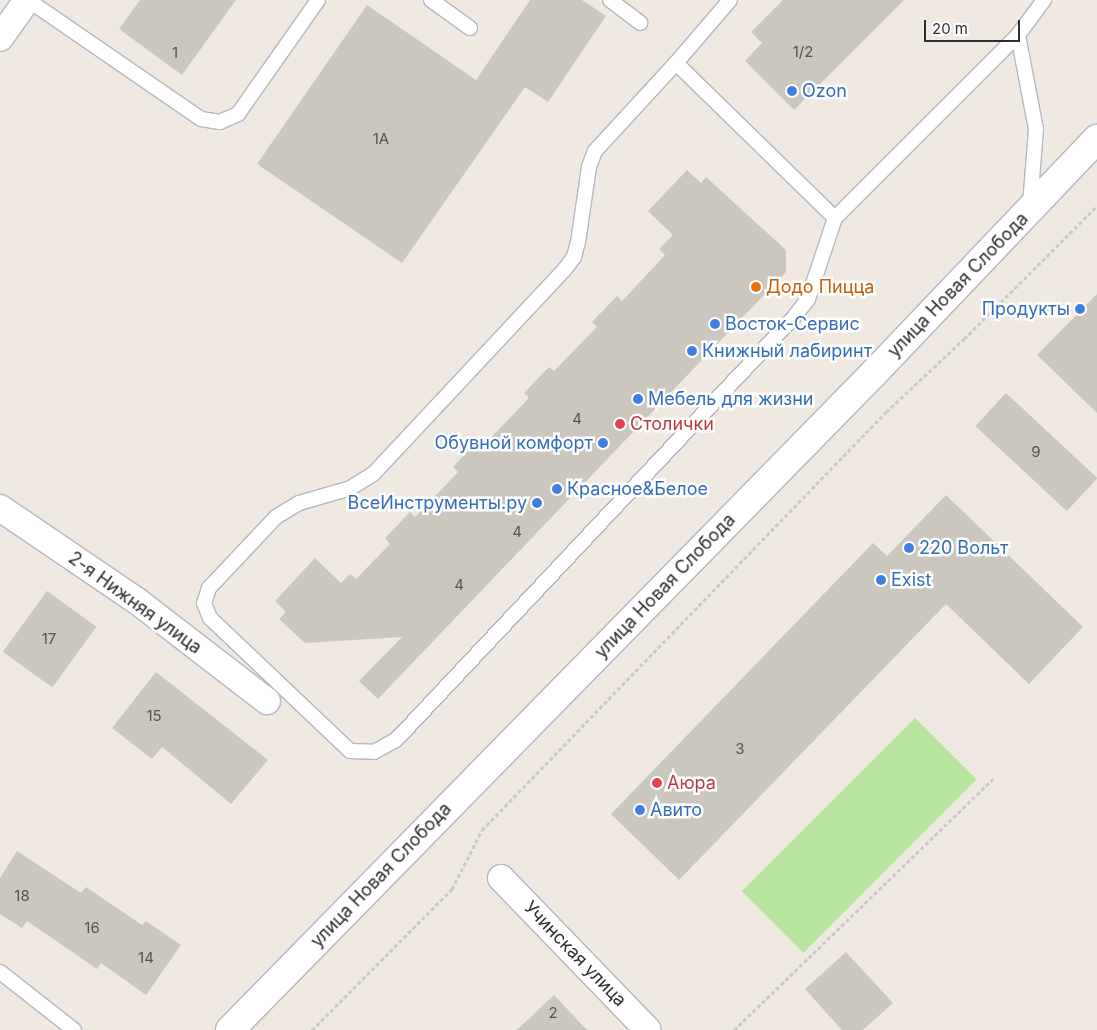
<!DOCTYPE html>
<html>
<head>
<meta charset="utf-8">
<style>
  body { margin:0 }
  #map { position:relative; width:1097px; height:1030px; overflow:hidden; background:#efe9e1; font-family:Inter,sans-serif }
  div>[style] { position:absolute }
  [style*='--x'] { left:calc(var(--x)*1px); top:calc(var(--y)*1px); width:calc(var(--w)*1px); rotate:calc(var(--a)*1deg) }
  .green>* { inset:0; background:#b6e59e; transform-origin:0 0 }
  .building>* { inset:0; background:#cbc7bf; transform-origin:0 0 }
  .path>* { height:3px; margin-top:-1.5px; transform-origin:0; background:repeating-linear-gradient(90deg,#c9c9c9 0 4px,transparent 0 6.5px) }
  .roads { filter:drop-shadow(1px 0 #b4b7c1) drop-shadow(-1px 0 #b4b7c1) drop-shadow(0 1px #b4b7c1) drop-shadow(0 -1px #b4b7c1) }
  .service>* { height:14px; margin:-7px; padding:0 7px; transform-origin:7px; border-radius:7px; background:#fff }
  .minor>* { height:26px; margin:-13px; padding:0 13px; transform-origin:13px; border-radius:13px; background:#fff }
  .secondary>* { height:28px; margin:-14px; padding:0 14px; transform-origin:14px; border-radius:14px; background:#fff }
  .dots>* { width:14px; height:14px; translate:-50% -50%; box-sizing:border-box; border:2px solid #fff; border-radius:50% }
  span { translate:-50% -50%; white-space:nowrap; text-align:center; line-height:1.15; -webkit-text-stroke:5px #fff; paint-order:stroke }
  .number-label { font-size:15px; color:#555452 }
  .number-label span { -webkit-text-stroke-width:0 }
  .shop-label { font-size:18px; color:#366cbe }
  .left { translate:0 -50%; text-align:left }
  .right { translate:-100% -50%; text-align:right }
  .street-label { font-size:18px; color:#2e2e2e }
  .food-label { font-size:18px; color:#c56008 }
  .health-label { font-size:18px; color:#be3a42 }
  .scale { position:absolute; left:924px; top:20px; width:96px; height:22px; box-sizing:border-box; border:2px solid #2e2e2e; border-top:0; padding-left:6px; font-size:15px; line-height:18px; white-space:nowrap; color:#2e2e2e; -webkit-text-stroke:4px #fff; paint-order:stroke }
</style>
</head>
<body>
<div id="map">
  <div class="green">
    <div style="left:915px;top:718px;width:87px;height:245px;rotate:45deg"></div>
  </div>
  <div class="building">
    <div style="clip-path:polygon(140px 0,236px 0,182px 75px,119px 29px)"></div>
    <div style="clip-path:polygon(530px 0,582px 0,606px 16px,548px 102px,525px 87px,402px 263px,257px 164px,367px 5px,476px 80px)"></div>
    <div style="clip-path:polygon(783px 0,904px 0,794px 110px,745px 61px,762px 43px,751px 32px)"></div>
    <div style="clip-path:polygon(687px 170px,701px 183px,706px 177px,786px 250px,786px 272px,378px 699px,359px 681px,402px 637px,305px 643px,279px 619px,286px 612px,275px 601px,315px 558px,341px 583px,350px 574px,356px 579px,390px 544px,385px 538px,410px 512px,415px 517px,458px 472px,453px 467px,466px 453px,479px 440px,484px 445px,529px 398px,524px 393px,549px 367px,554px 371px,597px 327px,592px 322px,617px 296px,622px 301px,665px 255px,659px 249px,673px 235px,648px 211px)"></div>
    <div style="clip-path:polygon(1097px 294px,1097px 413px,1037px 355px)"></div>
    <div style="left:1006px;top:393px;width:125px;height:45px;rotate:43deg"></div>
    <div style="clip-path:polygon(946px 495px,1083px 627px,1029px 684px,946px 604px,679px 880px,611px 814px,873px 543px,887px 556px)"></div>
    <div style="left:47px;top:591px;width:61px;height:75px;rotate:36deg"></div>
    <div style="clip-path:polygon(156px 672px,268px 760px,231px 804px,162px 747px,152px 759px,112px 728px)"></div>
    <div style="clip-path:polygon(17px 851px,81px 893px,86px 887px,142px 925px,146px 921px,181px 945px,146px 995px,101px 963px,97px 969px,27px 921px,22px 928px,0 914px,0 878px)"></div>
    <div style="clip-path:polygon(846px 952px,893px 1003px,863px 1030px,842px 1030px,805px 989px)"></div>
    <div style="clip-path:polygon(554px 995px,587px 1030px,517px 1030px)"></div>
  </div>
  <div class="path">
    <div style="--x:312;--y:1030;--w:199;--a:-45.2"></div>
    <div style="--x:452;--y:889;--w:66;--a:-63"></div>
    <div style="--x:482;--y:830;--w:581;--a:-45.98"></div>
    <div style="--x:886;--y:412;--w:107;--a:-43.1"></div>
    <div style="--x:964;--y:339;--w:188;--a:-45"></div>
    <div style="--x:734;--y:1030;--w:361;--a:-44.1"></div>
  </div>
  <div class="roads">
    <div class="service">
      <div style="--x:28;--y:0;--w:210;--a:34.5"></div>
      <div style="--x:201;--y:119;--w:19;--a:9"></div>
      <div style="--x:220;--y:122;--w:20;--a:-24"></div>
      <div style="--x:238;--y:114;--w:139;--a:-54.9"></div>
      <div style="--x:431;--y:0;--w:48;--a:35.7"></div>
      <div style="--x:610;--y:0;--w:38;--a:37"></div>
      <div style="--x:730;--y:0;--w:83;--a:130.6"></div>
      <div style="--x:676;--y:63;--w:222;--a:44.3"></div>
      <div style="--x:835;--y:218;--w:259;--a:-45"></div>
      <div style="--x:1018;--y:35;--w:44;--a:-53.4"></div>
      <div style="--x:1018;--y:35;--w:96;--a:79.2"></div>
      <div style="--x:1036;--y:129;--w:76;--a:94.5"></div>
      <div style="--x:676;--y:63;--w:120;--a:132.6"></div>
      <div style="--x:595;--y:151;--w:17;--a:111"></div>
      <div style="--x:589;--y:167;--w:76;--a:98.3"></div>
      <div style="--x:578;--y:242;--w:16;--a:105"></div>
      <div style="--x:574;--y:257;--w:15;--a:127"></div>
      <div style="--x:565;--y:269;--w:281;--a:133.1"></div>
      <div style="--x:373;--y:474;--w:26;--a:148"></div>
      <div style="--x:351;--y:488;--w:54;--a:163.9"></div>
      <div style="--x:299;--y:503;--w:27;--a:149"></div>
      <div style="--x:276;--y:517;--w:98;--a:133.3"></div>
      <div style="--x:209;--y:588;--w:16;--a:108"></div>
      <div style="--x:204;--y:603;--w:16;--a:68"></div>
      <div style="--x:210;--y:618;--w:193;--a:43.5"></div>
      <div style="--x:350;--y:751;--w:24;--a:2"></div>
      <div style="--x:374;--y:752;--w:25;--a:-29"></div>
      <div style="--x:396;--y:740;--w:581;--a:-46.74"></div>
      <div style="--x:794;--y:317;--w:23;--a:-52"></div>
      <div style="--x:808;--y:299;--w:85;--a:-71.6"></div>
      <div style="--x:0;--y:972;--w:94;--a:38.1"></div>
    </div>
    <div class="minor">
      <div style="--x:0;--y:38;--w:47;--a:-54.6"></div>
      <div style="--x:0;--y:508;--w:166;--a:34.2"></div>
      <div style="--x:137;--y:601;--w:164;--a:37.6"></div>
      <div style="--x:501;--y:878;--w:211;--a:46"></div>
    </div>
    <div class="secondary">
      <div style="--x:230;--y:1030;--w:921;--a:-45.57"></div>
      <div style="--x:875;--y:372;--w:322;--a:-46.4"></div>
    </div>
  </div>
  <div class="dots">
    <div style="left:792px;top:91px;background:#3f7fe0"></div>
    <div style="left:756px;top:287px;background:#e8710a"></div>
    <div style="left:1080px;top:309px;background:#3f7fe0"></div>
    <div style="left:715px;top:324px;background:#3f7fe0"></div>
    <div style="left:692px;top:351px;background:#3f7fe0"></div>
    <div style="left:638px;top:399px;background:#3f7fe0"></div>
    <div style="left:620px;top:424px;background:#e0444e"></div>
    <div style="left:603px;top:443px;background:#3f7fe0"></div>
    <div style="left:557px;top:489px;background:#3f7fe0"></div>
    <div style="left:537px;top:503px;background:#3f7fe0"></div>
    <div style="left:909px;top:548px;background:#3f7fe0"></div>
    <div style="left:881px;top:580px;background:#3f7fe0"></div>
    <div style="left:657px;top:783px;background:#e0444e"></div>
    <div style="left:640px;top:810px;background:#3f7fe0"></div>
  </div>
  <div class="number-label">
    <span style="left:803px;top:52px">1/2</span>
    <span style="left:175px;top:53px">1</span>
    <span style="left:381px;top:139px">1А</span>
    <span style="left:577px;top:419px">4</span>
    <span style="left:1036px;top:452px">9</span>
    <span style="left:517px;top:532px">4</span>
    <span style="left:459px;top:585px">4</span>
    <span style="left:49px;top:639px">17</span>
    <span style="left:154px;top:716px">15</span>
    <span style="left:740px;top:749px">3</span>
    <span style="left:22px;top:896px">18</span>
    <span style="left:92px;top:928px">16</span>
    <span style="left:146px;top:958px">14</span>
    <span style="left:553px;top:1013px">2</span>
  </div>
  <div class="shop-label">
    <span class="left" style="left:802px;top:91px">Ozon</span>
    <span class="right" style="left:1070px;top:309px">Продукты</span>
    <span class="left" style="left:725px;top:324px">Восток-Сервис</span>
    <span class="left" style="left:702px;top:351px">Книжный лабиринт</span>
    <span class="left" style="left:648px;top:399px">Мебель для жизни</span>
    <span class="right" style="left:593px;top:443px">Обувной комфорт</span>
    <span class="left" style="left:567px;top:489px">Красное&amp;Белое</span>
    <span class="right" style="left:527px;top:503px">ВсеИнструменты.ру</span>
    <span class="left" style="left:919px;top:548px">220 Вольт</span>
    <span class="left" style="left:891px;top:580px">Exist</span>
    <span class="left" style="left:650px;top:810px">Авито</span>
  </div>
  <div class="street-label">
    <span style="left:958px;top:285px;rotate:-46deg">улица Новая Слобода</span>
    <span style="left:665px;top:586px;rotate:-46deg">улица Новая Слобода</span>
    <span style="left:135px;top:603px;rotate:36deg">2-я Нижняя улица</span>
    <span style="left:381px;top:875px;rotate:-46deg">улица Новая Слобода</span>
    <span style="left:575px;top:954px;rotate:46deg">Учинская улица</span>
  </div>
  <div class="food-label">
    <span class="left" style="left:766px;top:287px">Додо Пицца</span>
  </div>
  <div class="health-label">
    <span class="left" style="left:630px;top:424px">Столички</span>
    <span class="left" style="left:667px;top:783px">Аюра</span>
  </div>
  <div class="scale">20 m</div>
</div>
</body>
</html>
